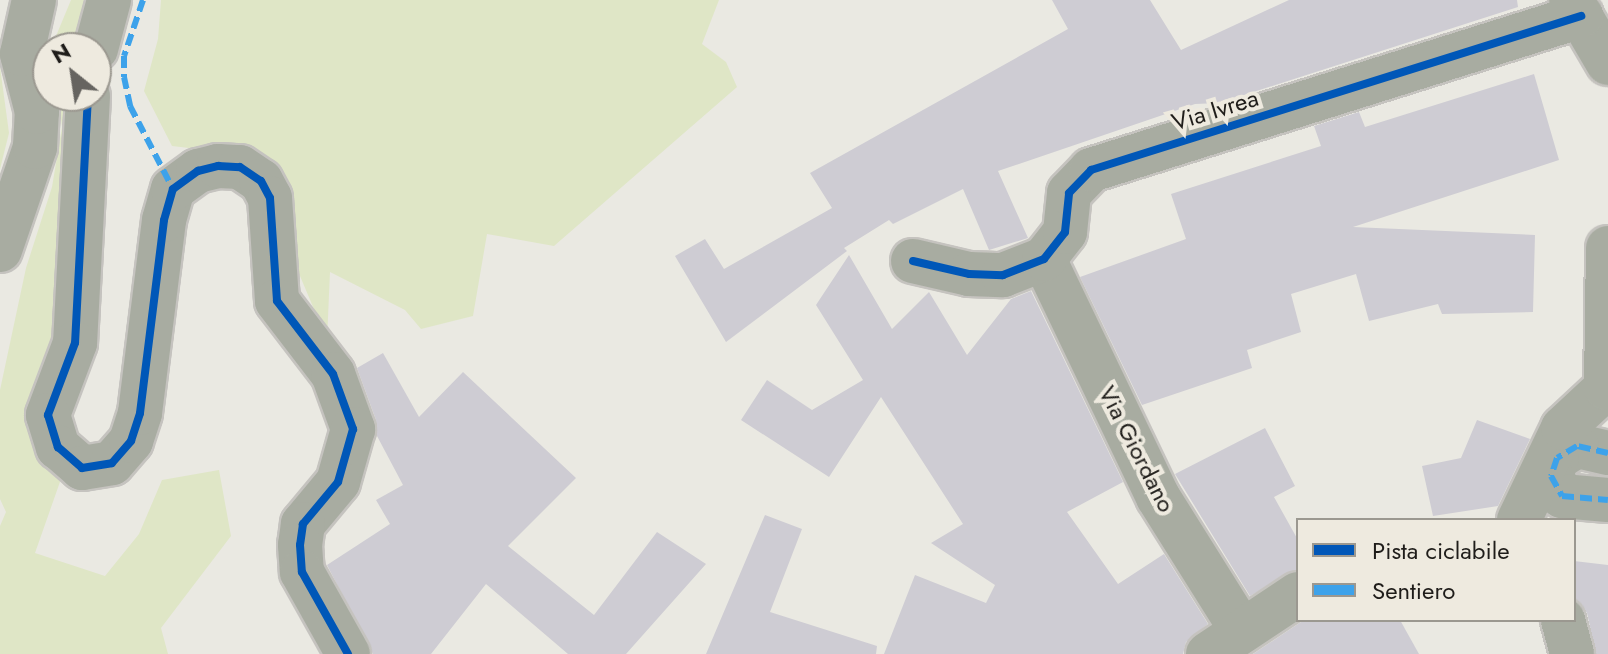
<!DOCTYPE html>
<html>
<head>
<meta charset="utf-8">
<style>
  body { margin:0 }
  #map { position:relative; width:1608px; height:654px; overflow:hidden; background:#eae9e2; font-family:Jost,sans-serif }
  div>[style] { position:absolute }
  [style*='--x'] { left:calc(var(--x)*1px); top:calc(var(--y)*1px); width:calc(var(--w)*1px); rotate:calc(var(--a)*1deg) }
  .green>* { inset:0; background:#dfe6c6 }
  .building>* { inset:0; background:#ceccd3 }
  .roads { filter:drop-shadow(2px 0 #c5c3bf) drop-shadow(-2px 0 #c5c3bf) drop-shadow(0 2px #c5c3bf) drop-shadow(0 -2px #c5c3bf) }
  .minor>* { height:44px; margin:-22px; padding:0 22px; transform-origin:22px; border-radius:22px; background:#a8aca1 }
  .quiet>* { height:6px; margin-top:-3px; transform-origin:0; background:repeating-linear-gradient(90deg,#3da2ea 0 12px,transparent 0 18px) }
  .cycleway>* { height:8px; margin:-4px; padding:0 4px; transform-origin:4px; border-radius:4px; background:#0057b8 }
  span { translate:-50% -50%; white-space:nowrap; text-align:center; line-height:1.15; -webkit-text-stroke:8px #eeeadf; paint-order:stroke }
  .street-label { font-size:24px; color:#1f1d1a }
  .legend { position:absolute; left:1296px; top:518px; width:280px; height:104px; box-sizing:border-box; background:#eeeadf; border:2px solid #9b9890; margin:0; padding:10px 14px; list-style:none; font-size:24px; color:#1f1d1a }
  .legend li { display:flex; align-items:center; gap:16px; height:40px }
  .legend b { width:40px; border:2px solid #9b9890 }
  .north { position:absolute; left:32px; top:32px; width:80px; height:80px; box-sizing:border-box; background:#eeeadf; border:2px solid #9b9890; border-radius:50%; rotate:330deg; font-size:22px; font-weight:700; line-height:32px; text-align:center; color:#1f1d1a }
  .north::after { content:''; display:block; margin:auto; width:28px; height:36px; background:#666460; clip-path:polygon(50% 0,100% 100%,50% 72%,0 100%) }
</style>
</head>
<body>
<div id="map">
  <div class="green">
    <div style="clip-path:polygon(71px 0,100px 0,87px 48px,51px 48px)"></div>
    <div style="clip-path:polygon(161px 0,719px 0,702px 44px,726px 62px,737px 87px,554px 246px,487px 234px,473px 316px,421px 329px,405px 310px,330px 272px,327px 340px,249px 155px,172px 146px,144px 91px,158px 39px)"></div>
    <div style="clip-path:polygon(0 67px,9px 133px,0 169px)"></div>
    <div style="clip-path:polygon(58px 96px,78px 96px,60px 359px,35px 428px,61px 479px,35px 553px,105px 576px,139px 534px,162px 480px,219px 470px,231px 536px,161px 628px,168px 654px,0 654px,0 526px,6px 512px,0 499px,0 390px,26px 268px,52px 187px,62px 127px)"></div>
  </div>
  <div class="building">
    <div style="clip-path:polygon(1052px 0,1150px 0,1181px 50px,1289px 0,1517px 0,1518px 7px,1219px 103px,1195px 104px,998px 171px,1028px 238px,989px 250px,963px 189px,893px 224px,889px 220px,844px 248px,847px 251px,726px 342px,675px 256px,705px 239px,724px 269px,832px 208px,810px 173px,1068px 29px)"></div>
    <div style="clip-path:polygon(1534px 74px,1559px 160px,1353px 227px,1535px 235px,1533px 312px,1442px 314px,1438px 304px,1369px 321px,1356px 274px,1291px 294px,1301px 332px,1247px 350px,1252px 368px,1142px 405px,1080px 277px,1186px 239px,1171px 194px,1321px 146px,1314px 126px,1359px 112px,1365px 127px)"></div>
    <div style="clip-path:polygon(849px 255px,892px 329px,929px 292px,967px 355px,1011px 299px,1031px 291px,1123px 482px,1067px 512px,1118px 584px,1164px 554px,1208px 624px,1186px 642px,1183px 654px,884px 654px,915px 575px,986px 603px,995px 585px,931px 543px,963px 524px,881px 397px,829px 477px,741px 420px,767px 380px,812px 410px,863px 380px,816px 305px)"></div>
    <div style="clip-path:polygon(383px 353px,419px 417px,463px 372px,576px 478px,508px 546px,594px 615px,657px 532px,706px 564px,626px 654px,568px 654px,486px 584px,431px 654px,373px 654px,327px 565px,390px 524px,376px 500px,403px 485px,377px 436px,376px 420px,357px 368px)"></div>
    <div style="clip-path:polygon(1477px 420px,1530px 439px,1498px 506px,1433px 516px,1422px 466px,1461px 458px)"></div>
    <div style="clip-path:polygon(1265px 428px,1295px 486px,1274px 497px,1298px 540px,1298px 569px,1250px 596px,1175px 474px)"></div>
    <div style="clip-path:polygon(765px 515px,802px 529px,770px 612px,877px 646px,876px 654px,706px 654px)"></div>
    <div style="clip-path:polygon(1574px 561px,1608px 565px,1608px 654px,1596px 654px,1587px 613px,1575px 599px)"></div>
    <div style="clip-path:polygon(1304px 620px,1400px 620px,1419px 654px,1253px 654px)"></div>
  </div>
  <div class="roads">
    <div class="minor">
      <div style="--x:1571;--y:0;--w:73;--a:59.6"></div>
      <div style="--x:96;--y:49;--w:51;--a:-75.1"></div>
      <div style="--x:88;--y:96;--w:247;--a:93"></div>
      <div style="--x:75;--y:343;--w:77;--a:110.6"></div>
      <div style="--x:48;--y:415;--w:34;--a:73"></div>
      <div style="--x:58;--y:447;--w:32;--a:41"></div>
      <div style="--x:82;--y:468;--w:30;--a:-9"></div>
      <div style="--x:112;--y:463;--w:29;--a:-49"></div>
      <div style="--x:131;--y:441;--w:29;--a:-72"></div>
      <div style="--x:140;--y:413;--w:194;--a:-82.9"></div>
      <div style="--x:164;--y:220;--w:32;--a:-74"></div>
      <div style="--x:173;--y:189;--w:31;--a:-36"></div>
      <div style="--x:198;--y:171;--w:21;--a:-14"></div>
      <div style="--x:218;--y:166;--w:22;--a:3"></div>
      <div style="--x:240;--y:167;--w:25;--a:34"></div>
      <div style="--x:261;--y:181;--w:19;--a:62"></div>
      <div style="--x:270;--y:198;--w:103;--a:86.1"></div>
      <div style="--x:277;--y:301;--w:92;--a:52.5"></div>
      <div style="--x:333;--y:374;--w:59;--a:70"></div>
      <div style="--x:353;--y:429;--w:55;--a:105.8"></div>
      <div style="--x:338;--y:482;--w:55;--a:129.8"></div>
      <div style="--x:303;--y:524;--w:21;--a:98"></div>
      <div style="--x:300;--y:545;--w:27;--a:86"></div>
      <div style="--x:302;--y:572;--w:94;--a:60.7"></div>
      <div style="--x:0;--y:250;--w:109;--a:-71.2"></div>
      <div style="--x:35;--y:147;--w:35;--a:-87"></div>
      <div style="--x:37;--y:112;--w:60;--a:-104.5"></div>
      <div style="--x:22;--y:54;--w:55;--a:-77.5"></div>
      <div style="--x:1044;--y:259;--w:264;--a:64.4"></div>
      <div style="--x:1158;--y:497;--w:158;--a:57.9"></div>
      <div style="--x:913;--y:261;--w:57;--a:13.1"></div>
      <div style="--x:969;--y:274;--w:34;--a:2"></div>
      <div style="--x:1003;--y:275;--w:44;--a:-21.3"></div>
      <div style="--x:1044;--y:259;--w:34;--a:-52"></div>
      <div style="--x:1065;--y:232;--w:39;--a:-84"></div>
      <div style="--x:1069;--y:193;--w:32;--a:-46"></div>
      <div style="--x:1091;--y:170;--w:514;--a:-17.45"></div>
      <div style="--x:1608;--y:453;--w:32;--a:-167"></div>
      <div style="--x:1577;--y:446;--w:23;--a:149"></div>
      <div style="--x:1557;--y:458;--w:19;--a:108"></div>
      <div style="--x:1551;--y:476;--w:23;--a:61"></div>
      <div style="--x:1562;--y:496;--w:46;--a:5"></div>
      <div style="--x:1519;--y:520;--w:102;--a:-64.4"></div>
      <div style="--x:1563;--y:428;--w:59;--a:-42.9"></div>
      <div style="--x:1606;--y:388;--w:140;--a:-89.2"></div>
      <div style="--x:1563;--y:620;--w:35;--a:75"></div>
      <div style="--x:1208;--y:654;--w:108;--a:-33.7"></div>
    </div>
  </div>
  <div class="quiet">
    <div style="--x:143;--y:0;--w:59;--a:108.7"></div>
    <div style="--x:124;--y:56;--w:21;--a:90"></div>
    <div style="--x:124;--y:77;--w:30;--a:78"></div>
    <div style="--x:130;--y:106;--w:93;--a:62.6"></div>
    <div style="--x:1608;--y:453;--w:32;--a:-167"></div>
    <div style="--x:1577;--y:446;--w:23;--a:149"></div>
    <div style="--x:1557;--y:458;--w:19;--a:108"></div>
    <div style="--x:1551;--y:476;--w:23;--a:61"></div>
    <div style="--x:1562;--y:496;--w:46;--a:5"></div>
  </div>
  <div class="cycleway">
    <div style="--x:88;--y:96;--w:247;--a:93"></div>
    <div style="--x:75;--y:343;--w:77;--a:110.6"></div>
    <div style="--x:48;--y:415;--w:34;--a:73"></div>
    <div style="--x:58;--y:447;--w:32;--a:41"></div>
    <div style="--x:82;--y:468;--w:30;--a:-9"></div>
    <div style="--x:112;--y:463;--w:29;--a:-49"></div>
    <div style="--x:131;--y:441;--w:29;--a:-72"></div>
    <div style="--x:140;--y:413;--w:194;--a:-82.9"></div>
    <div style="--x:164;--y:220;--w:32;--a:-74"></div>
    <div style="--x:173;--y:189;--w:31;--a:-36"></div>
    <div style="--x:198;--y:171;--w:21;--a:-14"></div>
    <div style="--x:218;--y:166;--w:22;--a:3"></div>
    <div style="--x:240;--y:167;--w:25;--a:34"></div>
    <div style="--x:261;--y:181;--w:19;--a:62"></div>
    <div style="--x:270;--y:198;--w:103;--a:86.1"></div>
    <div style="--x:277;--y:301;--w:92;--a:52.5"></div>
    <div style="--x:333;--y:374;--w:59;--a:70"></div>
    <div style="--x:353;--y:429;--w:55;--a:105.8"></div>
    <div style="--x:338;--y:482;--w:55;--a:129.8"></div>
    <div style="--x:303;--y:524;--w:21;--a:98"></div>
    <div style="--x:300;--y:545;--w:27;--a:86"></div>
    <div style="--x:302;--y:572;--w:94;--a:60.7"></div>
    <div style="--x:913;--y:261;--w:57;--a:13.1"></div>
    <div style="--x:969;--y:274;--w:34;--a:2"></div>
    <div style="--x:1003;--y:275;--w:44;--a:-21.3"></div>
    <div style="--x:1044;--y:259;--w:34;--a:-52"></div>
    <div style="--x:1065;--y:232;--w:39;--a:-84"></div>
    <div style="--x:1069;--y:193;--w:32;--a:-46"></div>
    <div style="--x:1091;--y:170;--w:514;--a:-17.45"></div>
  </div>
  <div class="street-label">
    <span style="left:1215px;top:110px;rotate:-17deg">Via Ivrea</span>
    <span style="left:1137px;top:449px;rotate:63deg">Via Giordano</span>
  </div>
  <ul class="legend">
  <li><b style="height:10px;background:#0057b8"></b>Pista ciclabile</li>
  <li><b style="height:10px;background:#3da2ea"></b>Sentiero</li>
  </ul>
  <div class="north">N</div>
</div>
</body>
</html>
